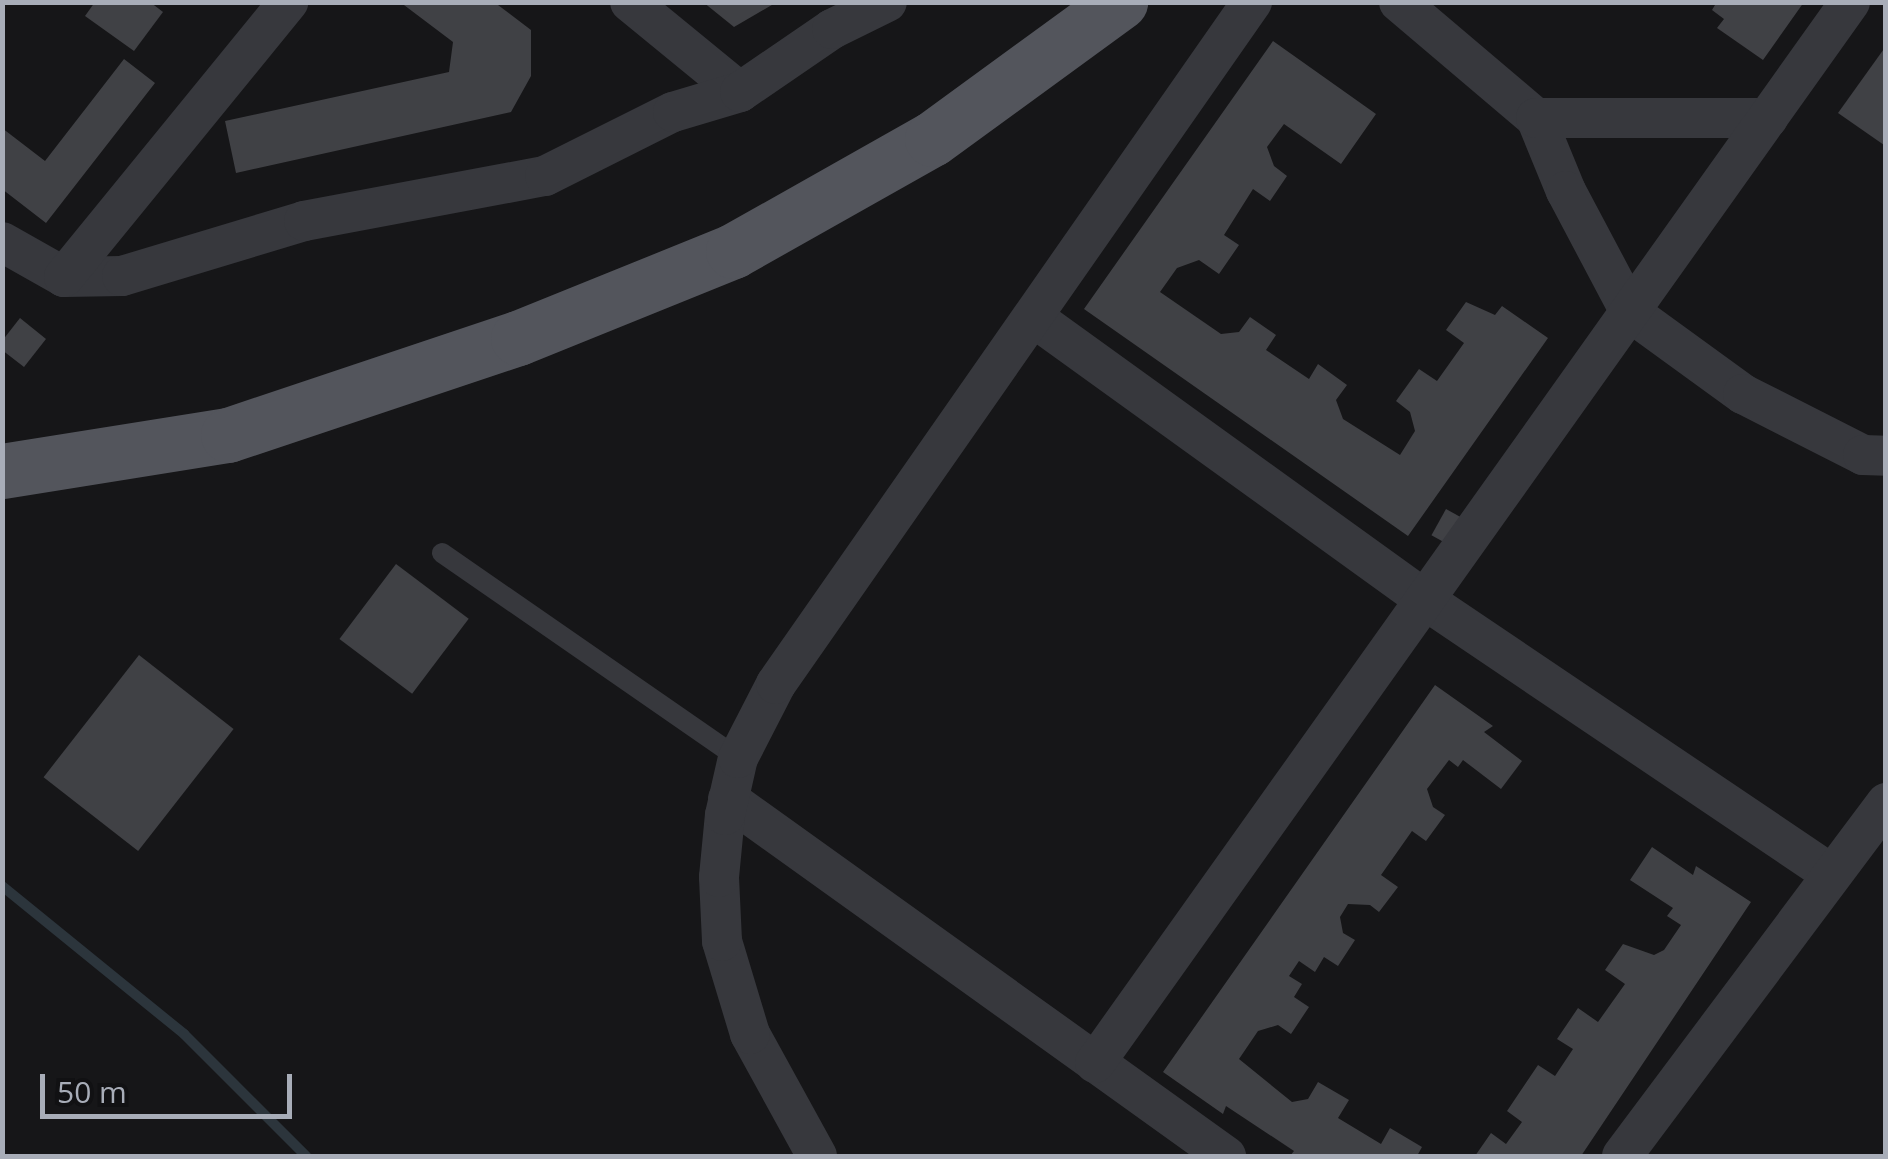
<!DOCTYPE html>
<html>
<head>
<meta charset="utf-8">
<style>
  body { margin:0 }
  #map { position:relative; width:1888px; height:1159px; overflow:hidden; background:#161618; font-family:"Open Sans",sans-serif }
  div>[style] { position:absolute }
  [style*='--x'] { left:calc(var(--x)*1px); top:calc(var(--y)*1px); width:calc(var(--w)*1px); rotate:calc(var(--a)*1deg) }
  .stream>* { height:10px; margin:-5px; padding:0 5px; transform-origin:5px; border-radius:5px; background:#2c353c }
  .building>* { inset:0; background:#404145; transform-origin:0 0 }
  .lane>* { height:20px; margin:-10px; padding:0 10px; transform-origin:10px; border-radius:10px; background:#37383d }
  .street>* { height:40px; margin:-20px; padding:0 20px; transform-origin:20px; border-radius:20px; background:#37383d }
  .primary>* { height:55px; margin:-27.5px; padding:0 27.5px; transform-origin:27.5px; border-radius:27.5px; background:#53555c }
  span { translate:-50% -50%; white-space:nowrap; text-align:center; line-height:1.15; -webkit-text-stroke:10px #111113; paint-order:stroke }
  .frame { position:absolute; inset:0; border:5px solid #a8adb8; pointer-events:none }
  .scale { position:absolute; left:40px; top:1074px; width:252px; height:45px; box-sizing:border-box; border:5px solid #a8adb8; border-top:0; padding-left:12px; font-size:30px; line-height:35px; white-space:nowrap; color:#a8adb8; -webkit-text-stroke:8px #111113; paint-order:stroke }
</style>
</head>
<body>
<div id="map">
  <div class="stream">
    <div style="--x:2;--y:886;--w:235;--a:39.1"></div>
    <div style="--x:184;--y:1034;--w:173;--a:45"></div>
  </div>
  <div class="building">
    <div style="clip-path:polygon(95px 2px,150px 2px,163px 12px,134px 51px,85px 16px)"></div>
    <div style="clip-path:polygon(400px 2px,494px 2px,531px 30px,531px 76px,511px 112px,236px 173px,225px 121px,449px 72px,453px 42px)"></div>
    <div style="clip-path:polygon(703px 2px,777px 2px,734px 27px)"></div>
    <div style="clip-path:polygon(1711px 2px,1804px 2px,1763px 60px,1717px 28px,1724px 19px,1712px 10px,1715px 5px)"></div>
    <div style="clip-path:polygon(1273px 41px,1376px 114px,1341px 164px,1284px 124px,1267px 147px,1274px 166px,1287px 176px,1270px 201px,1253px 189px,1224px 235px,1239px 245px,1219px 274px,1199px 260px,1177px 268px,1160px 292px,1221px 334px,1239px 332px,1250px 317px,1276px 335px,1266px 350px,1309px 379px,1318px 364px,1347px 385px,1336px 400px,1343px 419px,1400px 455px,1415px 431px,1410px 412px,1396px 401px,1419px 369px,1437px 381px,1464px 343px,1446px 330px,1466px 302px,1495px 315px,1502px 306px,1548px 338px,1408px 536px,1084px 309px)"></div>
    <div style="clip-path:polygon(1886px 46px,1886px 142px,1884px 145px,1838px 113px)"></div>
    <div style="clip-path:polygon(124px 59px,155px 83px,46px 223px,2px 189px,2px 128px,45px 161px)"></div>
    <div style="clip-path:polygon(20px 318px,46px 339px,24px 367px,2px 350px,2px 341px)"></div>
    <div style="left:1446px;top:509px;width:31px;height:30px;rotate:29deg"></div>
    <div style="left:396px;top:564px;width:91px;height:94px;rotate:37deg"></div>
    <div style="left:139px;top:655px;width:120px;height:155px;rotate:38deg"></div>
    <div style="clip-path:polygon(1435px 685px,1493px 726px,1484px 732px,1522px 761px,1501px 789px,1463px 760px,1458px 767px,1449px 760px,1427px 789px,1433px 807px,1445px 815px,1426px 841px,1412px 831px,1381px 875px,1398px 887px,1379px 912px,1370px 905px,1348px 904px,1340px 917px,1343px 933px,1355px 940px,1338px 966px,1324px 957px,1315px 972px,1299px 961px,1289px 976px,1302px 984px,1294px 997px,1309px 1007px,1291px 1034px,1278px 1025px,1258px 1031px,1239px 1059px,1292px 1102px,1308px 1099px,1318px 1082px,1349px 1100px,1338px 1118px,1381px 1144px,1390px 1128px,1422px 1147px,1417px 1156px,1290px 1156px,1294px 1151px,1226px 1106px,1223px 1114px,1163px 1072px)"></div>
    <div style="clip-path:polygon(1652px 847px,1693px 875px,1696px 866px,1751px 902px,1581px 1156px,1475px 1156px,1491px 1133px,1506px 1144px,1522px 1122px,1507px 1111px,1538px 1065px,1555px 1076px,1573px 1049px,1557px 1039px,1578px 1008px,1598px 1022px,1625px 984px,1605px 970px,1623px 944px,1654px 955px,1664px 950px,1681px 925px,1667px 916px,1673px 908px,1630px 880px)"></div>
  </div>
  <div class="lane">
    <div style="--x:442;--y:553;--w:360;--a:34.7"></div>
  </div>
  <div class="street">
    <div style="--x:630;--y:2;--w:142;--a:39.3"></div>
    <div style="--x:1399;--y:2;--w:180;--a:40.3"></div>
    <div style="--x:1536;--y:118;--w:79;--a:67.7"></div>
    <div style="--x:1566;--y:191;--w:137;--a:62.1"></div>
    <div style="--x:1630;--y:312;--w:140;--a:36"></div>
    <div style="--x:1743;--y:394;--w:135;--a:26.9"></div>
    <div style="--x:1863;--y:455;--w:23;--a:2"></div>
    <div style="--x:1536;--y:118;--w:232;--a:0"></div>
    <div style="--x:2;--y:242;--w:71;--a:29.4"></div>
    <div style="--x:64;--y:277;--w:58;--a:-1"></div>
    <div style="--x:122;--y:276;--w:190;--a:-16.8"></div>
    <div style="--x:304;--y:221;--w:245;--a:-10.6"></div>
    <div style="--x:545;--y:176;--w:143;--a:-26.6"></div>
    <div style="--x:673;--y:112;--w:70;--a:-16.6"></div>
    <div style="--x:740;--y:92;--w:112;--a:-34.4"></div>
    <div style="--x:832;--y:29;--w:61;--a:-26.1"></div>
    <div style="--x:64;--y:277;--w:355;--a:-50.8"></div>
    <div style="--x:1033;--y:317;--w:483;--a:35.8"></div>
    <div style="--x:1425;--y:600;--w:490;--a:34"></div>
    <div style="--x:728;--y:799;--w:613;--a:35.64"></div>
    <div style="--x:1095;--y:1063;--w:1302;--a:-54.56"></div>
    <div style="--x:817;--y:1156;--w:139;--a:-118.8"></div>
    <div style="--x:750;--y:1034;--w:97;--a:-106.8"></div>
    <div style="--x:722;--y:941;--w:64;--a:-92.7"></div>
    <div style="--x:719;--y:877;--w:62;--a:-84.5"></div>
    <div style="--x:725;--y:815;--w:58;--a:-77.2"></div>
    <div style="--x:738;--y:758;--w:83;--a:-62.8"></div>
    <div style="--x:776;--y:684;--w:832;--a:-55.09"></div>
    <div style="--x:1622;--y:1156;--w:441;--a:-53.2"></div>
  </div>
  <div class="primary">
    <div style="--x:2;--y:471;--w:229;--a:-9.1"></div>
    <div style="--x:228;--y:435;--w:306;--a:-18.5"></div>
    <div style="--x:518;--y:338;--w:232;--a:-22"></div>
    <div style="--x:733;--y:251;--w:228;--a:-29.4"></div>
    <div style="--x:932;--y:139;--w:233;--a:-36.1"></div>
  </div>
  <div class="frame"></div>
  <div class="scale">50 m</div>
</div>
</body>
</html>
